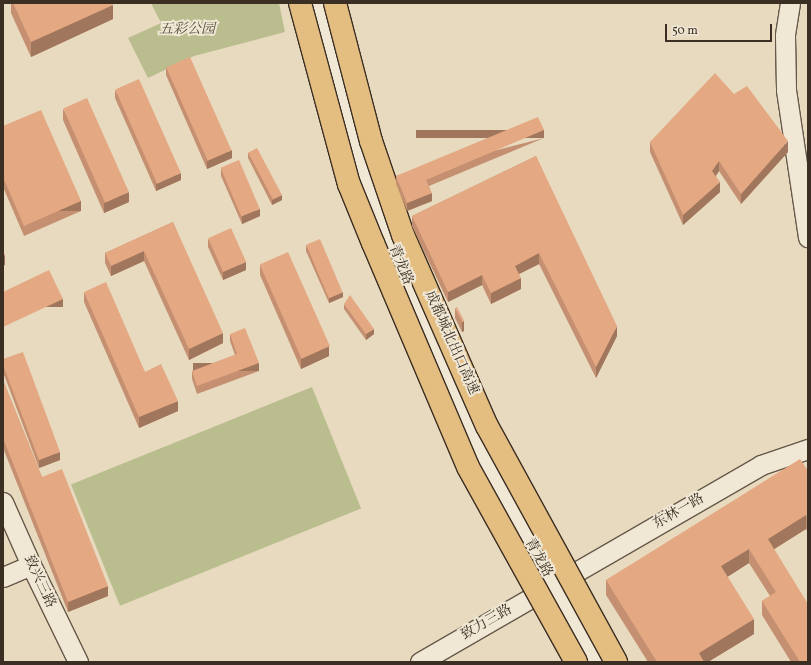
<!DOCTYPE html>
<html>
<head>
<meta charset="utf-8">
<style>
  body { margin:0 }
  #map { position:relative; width:811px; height:665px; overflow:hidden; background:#e8dabf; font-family:Vollkorn,"Noto Serif SC",serif }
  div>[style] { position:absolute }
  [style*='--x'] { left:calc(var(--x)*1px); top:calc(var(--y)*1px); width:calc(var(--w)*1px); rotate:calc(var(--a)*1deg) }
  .green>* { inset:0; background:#babe8f; transform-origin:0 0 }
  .roads { filter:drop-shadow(1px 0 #66594a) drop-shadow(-1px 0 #66594a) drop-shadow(0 1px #66594a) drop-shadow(0 -1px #66594a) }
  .minor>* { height:19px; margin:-9.5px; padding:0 9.5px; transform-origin:9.5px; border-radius:9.5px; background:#f0e7d5 }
  .bridges { filter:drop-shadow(1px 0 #3b2e23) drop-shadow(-1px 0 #3b2e23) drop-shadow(0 1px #3b2e23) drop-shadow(0 -1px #3b2e23) }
  .highway-bridge>* { height:22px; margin:-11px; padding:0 11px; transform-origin:11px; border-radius:11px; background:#e4bd80 }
  .wall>* { inset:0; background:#c49071 }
  .shaded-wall>* { inset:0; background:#a0765c; transform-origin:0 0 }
  .building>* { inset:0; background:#e4a883; transform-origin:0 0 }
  span { translate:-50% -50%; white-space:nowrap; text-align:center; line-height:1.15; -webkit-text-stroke:4px #f0e7d5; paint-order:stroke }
  .park-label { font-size:14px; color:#544b39; font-style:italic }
  .street-label { font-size:14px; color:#3b2e23 }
  .frame { position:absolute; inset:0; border:4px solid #3b2e23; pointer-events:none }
  .scale { position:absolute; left:665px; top:24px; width:107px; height:18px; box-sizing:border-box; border:2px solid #3b2e23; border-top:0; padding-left:5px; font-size:12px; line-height:14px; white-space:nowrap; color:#3b2e23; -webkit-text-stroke:3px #f0e7d5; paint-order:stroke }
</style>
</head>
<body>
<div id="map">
  <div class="green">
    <div style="clip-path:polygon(151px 3px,279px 3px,285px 32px,194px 56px,148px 78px,128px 38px,161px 23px)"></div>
    <div style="left:312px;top:387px;width:131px;height:260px;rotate:68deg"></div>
  </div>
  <div class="roads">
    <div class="minor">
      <div style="--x:317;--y:3;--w:168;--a:74.8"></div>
      <div style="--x:361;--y:165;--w:170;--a:68.6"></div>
      <div style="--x:423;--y:323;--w:163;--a:65.3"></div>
      <div style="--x:491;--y:471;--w:217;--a:61.4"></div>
      <div style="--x:790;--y:3;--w:33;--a:99"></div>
      <div style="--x:785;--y:36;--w:54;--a:88.9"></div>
      <div style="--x:786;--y:90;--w:149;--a:81.5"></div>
      <div style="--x:3;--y:502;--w:69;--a:66"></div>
      <div style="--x:31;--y:565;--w:108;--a:64.1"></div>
      <div style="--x:3;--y:577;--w:30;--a:-23"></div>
      <div style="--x:420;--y:662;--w:394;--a:-30"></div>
      <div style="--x:761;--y:465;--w:50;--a:-18.8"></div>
    </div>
  </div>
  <div class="bridges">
    <div class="highway-bridge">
      <div style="--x:300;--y:3;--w:188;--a:74.9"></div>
      <div style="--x:349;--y:184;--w:64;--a:67.9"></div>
      <div style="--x:373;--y:243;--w:243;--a:67"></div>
      <div style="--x:468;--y:467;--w:223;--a:61"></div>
      <div style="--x:335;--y:3;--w:143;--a:75.4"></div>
      <div style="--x:371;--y:141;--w:99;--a:71.2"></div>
      <div style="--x:403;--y:235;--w:209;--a:66.3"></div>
      <div style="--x:487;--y:426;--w:269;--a:61.3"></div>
    </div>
  </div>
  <div class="wall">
    <div style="clip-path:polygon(11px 3px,112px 3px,113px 19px,31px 57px,11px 13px)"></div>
    <div style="clip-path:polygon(166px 67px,232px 158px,207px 169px,166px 75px)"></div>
    <div style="clip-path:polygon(115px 90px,181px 180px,156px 191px,115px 98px)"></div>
    <div style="clip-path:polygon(734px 94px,788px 152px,741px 204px,719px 171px,716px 176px,720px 192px,683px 225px,650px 152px,650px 142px)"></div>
    <div style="clip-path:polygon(63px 109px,129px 202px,104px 213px,63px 120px)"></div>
    <div style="clip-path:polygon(3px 126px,81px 211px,24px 236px,3px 187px)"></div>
    <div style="clip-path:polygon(544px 138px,429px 186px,432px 201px,407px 211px,396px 184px,396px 176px)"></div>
    <div style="clip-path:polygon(248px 152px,282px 200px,272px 205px,248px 158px)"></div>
    <div style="clip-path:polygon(536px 156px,617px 336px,596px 378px,539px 264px,519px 274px,521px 289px,491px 304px,482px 285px,448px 302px,412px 226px,412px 216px)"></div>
    <div style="clip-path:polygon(221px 168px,260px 216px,242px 224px,221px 176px)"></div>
    <div style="clip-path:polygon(173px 222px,223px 343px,189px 360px,144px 261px,111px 276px,105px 263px,105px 253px)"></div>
    <div style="clip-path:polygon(208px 239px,246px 270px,223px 280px,208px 247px)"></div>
    <div style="clip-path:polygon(306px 245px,343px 297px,329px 303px,306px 251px)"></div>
    <div style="clip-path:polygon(260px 265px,329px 356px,301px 369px,260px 275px)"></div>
    <div style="clip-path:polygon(84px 292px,145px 372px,178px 411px,139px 428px,84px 302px)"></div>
    <div style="clip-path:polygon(344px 304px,374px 334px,366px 340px,344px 309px)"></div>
    <div style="clip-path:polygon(455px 308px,464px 321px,464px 331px,462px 332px,455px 318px)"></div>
    <div style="clip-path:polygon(230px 334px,259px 371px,197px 394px,192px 379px,192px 371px,235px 355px,230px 341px)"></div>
    <div style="clip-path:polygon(3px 359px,60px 460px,39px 468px,3px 372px)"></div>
    <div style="clip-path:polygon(3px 380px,42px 477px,108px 596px,68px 612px,3px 448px)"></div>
    <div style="clip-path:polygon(808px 471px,808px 533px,806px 529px,774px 549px,808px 662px,791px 662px,762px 615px,762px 601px,770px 596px,749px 563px,727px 577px,754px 634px,708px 662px,648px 662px,606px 595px,606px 580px)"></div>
  </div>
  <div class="shaded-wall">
    <div style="clip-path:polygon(113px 5px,113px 19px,31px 57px,31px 42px)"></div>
    <div style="left:544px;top:130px;width:8px;height:128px;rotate:90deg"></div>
    <div style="clip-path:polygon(788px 141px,788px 152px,741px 204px,741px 194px)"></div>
    <div style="clip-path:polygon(232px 150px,232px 158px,207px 169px,207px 161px)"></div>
    <div style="clip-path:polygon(719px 161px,719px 171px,712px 181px,712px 171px)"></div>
    <div style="clip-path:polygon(181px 173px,181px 180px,156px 191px,156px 184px)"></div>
    <div style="clip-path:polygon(720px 182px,720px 192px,683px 225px,683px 215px)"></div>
    <div style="clip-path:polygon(129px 192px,129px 202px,104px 213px,104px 203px)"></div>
    <div style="clip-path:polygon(432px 193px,432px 201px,407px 211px,407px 203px)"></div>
    <div style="clip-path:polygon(282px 195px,282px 200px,272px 205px,272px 200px)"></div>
    <div style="left:81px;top:201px;width:10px;height:62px;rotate:90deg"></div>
    <div style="clip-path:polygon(260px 209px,260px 216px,242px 224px,242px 216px)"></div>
    <div style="clip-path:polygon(144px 251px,144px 261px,111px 276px,111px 266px)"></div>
    <div style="clip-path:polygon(539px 253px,539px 264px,515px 276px,515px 266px)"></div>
    <div style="clip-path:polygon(5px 255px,5px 265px,3px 266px,3px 256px)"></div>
    <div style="clip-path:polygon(246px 262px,246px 270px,223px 280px,223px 272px)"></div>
    <div style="clip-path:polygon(482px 275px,482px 285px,448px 302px,448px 292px)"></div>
    <div style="clip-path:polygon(521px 278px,521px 289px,491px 304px,491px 293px)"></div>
    <div style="clip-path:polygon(343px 292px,343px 297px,329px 303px,329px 298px)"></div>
    <div style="left:63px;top:299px;width:8px;height:66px;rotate:90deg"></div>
    <div style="clip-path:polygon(464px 321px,464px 331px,462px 332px,462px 322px)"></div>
    <div style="clip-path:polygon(617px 326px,617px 336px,596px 378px,596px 367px)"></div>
    <div style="clip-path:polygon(374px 329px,374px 334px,366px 340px,366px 334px)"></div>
    <div style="clip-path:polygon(223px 333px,223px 343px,189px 360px,189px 349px)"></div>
    <div style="clip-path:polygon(329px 346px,329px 356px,301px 369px,301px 359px)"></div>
    <div style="left:259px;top:363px;width:8px;height:66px;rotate:90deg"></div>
    <div style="clip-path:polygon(178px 401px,178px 411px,139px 428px,139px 417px)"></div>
    <div style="clip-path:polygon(60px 452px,60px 460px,39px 468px,39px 460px)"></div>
    <div style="clip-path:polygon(806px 515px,806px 529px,768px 553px,768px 539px)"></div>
    <div style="clip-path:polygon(749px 549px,749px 563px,721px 581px,721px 566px)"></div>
    <div style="clip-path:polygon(108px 586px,108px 596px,68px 612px,68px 602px)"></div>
    <div style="clip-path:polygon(754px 619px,754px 634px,708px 662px,699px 662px,699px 653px)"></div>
  </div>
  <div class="building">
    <div style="clip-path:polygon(13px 3px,112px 3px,113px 5px,31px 42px)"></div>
    <div style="left:190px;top:57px;width:102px;height:26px;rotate:66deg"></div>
    <div style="clip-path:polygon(715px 73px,734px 94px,747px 86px,788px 141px,741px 194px,719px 161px,712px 171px,720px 182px,683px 215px,650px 142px)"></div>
    <div style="left:139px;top:79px;width:103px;height:26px;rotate:66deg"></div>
    <div style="left:87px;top:98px;width:103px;height:26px;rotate:66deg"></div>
    <div style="clip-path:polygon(41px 110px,81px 201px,24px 226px,3px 177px,3px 126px)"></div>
    <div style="clip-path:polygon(538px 117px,544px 130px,426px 180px,432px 193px,407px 203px,396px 176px)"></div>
    <div style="left:257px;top:148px;width:53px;height:10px;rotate:62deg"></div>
    <div style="clip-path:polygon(536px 156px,617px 326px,596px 367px,539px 253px,515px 266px,521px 278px,491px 293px,482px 275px,448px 292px,412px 216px)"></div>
    <div style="left:239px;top:160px;width:53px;height:20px;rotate:67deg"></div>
    <div style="clip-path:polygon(173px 222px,223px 333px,189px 349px,144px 251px,111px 266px,105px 253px)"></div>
    <div style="left:231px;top:228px;width:37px;height:25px;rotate:66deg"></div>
    <div style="left:320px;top:239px;width:58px;height:15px;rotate:67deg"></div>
    <div style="clip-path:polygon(3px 250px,5px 255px,3px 256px)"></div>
    <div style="left:288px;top:252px;width:103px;height:31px;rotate:66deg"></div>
    <div style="clip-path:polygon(49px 270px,63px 299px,3px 327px,3px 292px)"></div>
    <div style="clip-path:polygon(106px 282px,145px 372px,161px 364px,178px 401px,139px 417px,84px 292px)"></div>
    <div style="clip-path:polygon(350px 295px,374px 329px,366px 334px,344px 304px)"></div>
    <div style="left:457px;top:307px;width:16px;height:2px;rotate:63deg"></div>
    <div style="clip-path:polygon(245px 328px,259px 363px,197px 386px,192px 371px,237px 354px,230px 334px)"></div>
    <div style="clip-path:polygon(23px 352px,60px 452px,39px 460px,3px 365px,3px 359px)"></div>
    <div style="clip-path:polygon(3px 380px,42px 477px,62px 469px,108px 586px,68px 602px,3px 438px)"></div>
    <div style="clip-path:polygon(800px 459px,808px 471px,808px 518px,806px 515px,768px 539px,808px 604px,808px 662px,800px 662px,762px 601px,776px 592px,749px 549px,721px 566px,754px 619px,699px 653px,704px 662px,657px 662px,606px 580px)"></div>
  </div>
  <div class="park-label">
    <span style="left:187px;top:30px">五彩公园</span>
  </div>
  <div class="street-label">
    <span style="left:400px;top:265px;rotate:68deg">青龙路</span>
    <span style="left:451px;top:343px;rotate:66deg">成都城北出口高速</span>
    <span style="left:679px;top:512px;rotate:-30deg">东林一路</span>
    <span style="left:538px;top:558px;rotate:61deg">青龙路</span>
    <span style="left:39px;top:582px;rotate:65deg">致兴三路</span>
    <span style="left:487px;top:623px;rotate:-30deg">致力三路</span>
  </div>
  <div class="frame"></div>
  <div class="scale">50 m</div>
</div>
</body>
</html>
